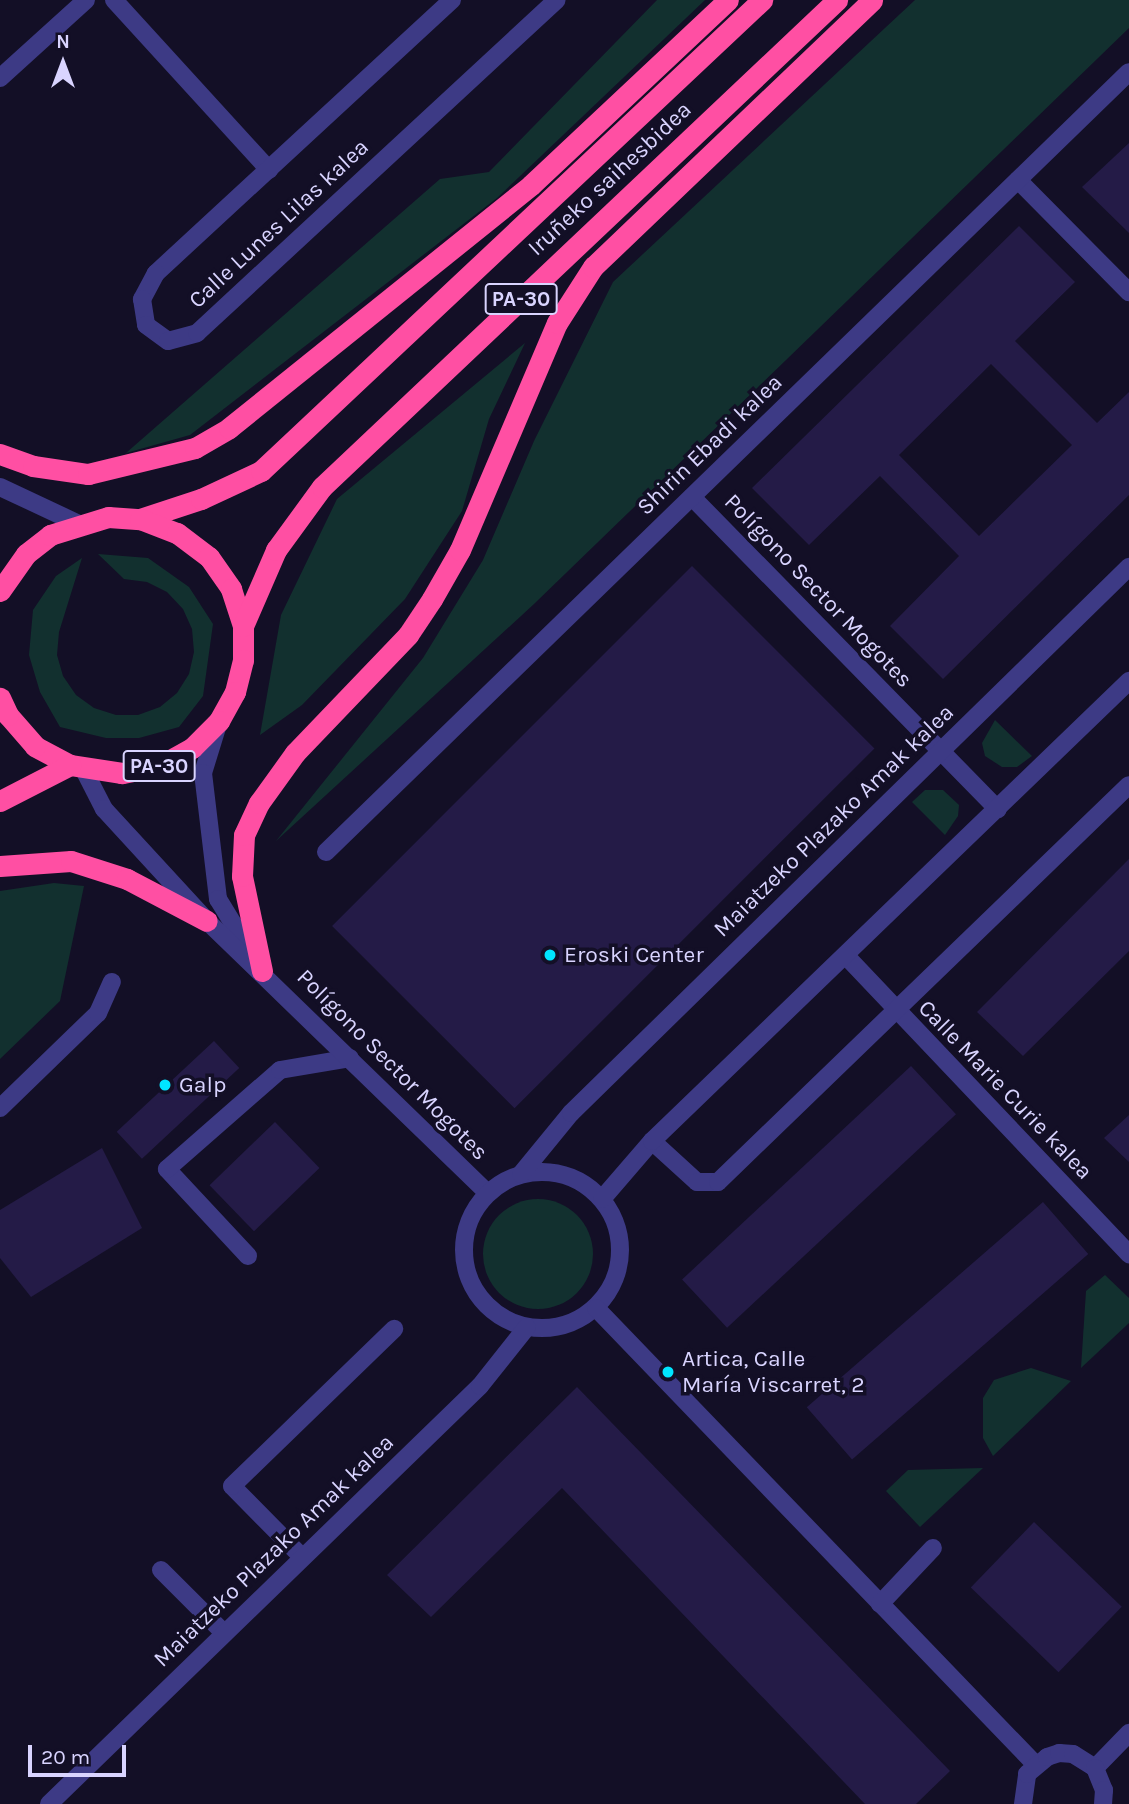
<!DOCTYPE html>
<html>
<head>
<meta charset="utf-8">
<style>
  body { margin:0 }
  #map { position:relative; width:1129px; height:1804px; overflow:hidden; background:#130f26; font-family:Karla,sans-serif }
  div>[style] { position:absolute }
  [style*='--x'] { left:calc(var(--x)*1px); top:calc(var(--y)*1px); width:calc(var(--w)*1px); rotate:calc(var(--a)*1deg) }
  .green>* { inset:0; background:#12302f }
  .round { border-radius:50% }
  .building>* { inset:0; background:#241b47; transform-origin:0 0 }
  .lane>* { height:18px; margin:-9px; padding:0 9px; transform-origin:9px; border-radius:9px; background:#3d3a85 }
  .street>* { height:18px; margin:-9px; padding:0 9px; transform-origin:9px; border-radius:9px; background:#3d3a85 }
  .street>.ring { margin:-9px; padding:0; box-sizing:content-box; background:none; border:18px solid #3d3a85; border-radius:50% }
  .highway>* { height:21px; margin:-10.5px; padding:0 10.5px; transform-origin:10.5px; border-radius:10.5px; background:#ff4fa3 }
  .dots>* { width:19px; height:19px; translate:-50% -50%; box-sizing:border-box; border:4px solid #130f26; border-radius:50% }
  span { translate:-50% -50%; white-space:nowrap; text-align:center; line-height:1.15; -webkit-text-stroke:7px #130f26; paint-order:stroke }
  .shield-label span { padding:2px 5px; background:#130f26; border:2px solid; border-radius:5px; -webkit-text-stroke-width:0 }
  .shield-label { font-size:21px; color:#d9d4ff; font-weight:700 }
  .street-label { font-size:23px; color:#d9d4ff }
  .poi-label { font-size:23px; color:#d9d4ff }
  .left { translate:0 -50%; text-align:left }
  .north { position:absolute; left:28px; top:28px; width:70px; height:70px; -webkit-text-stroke:5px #130f26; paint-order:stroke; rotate:0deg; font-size:19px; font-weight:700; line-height:28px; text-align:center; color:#d9d4ff }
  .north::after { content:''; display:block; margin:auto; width:24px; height:32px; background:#d9d4ff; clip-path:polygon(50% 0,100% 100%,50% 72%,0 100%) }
  .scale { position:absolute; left:28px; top:1745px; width:98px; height:32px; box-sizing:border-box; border:4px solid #d9d4ff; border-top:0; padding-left:9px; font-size:21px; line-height:24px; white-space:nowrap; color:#d9d4ff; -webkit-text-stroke:5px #130f26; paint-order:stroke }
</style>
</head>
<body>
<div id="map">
  <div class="green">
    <div style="clip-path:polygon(657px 0,705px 0,497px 198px,190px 435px,126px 453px,440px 179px,489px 172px)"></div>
    <div style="clip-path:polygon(915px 0,1129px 0,1129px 28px,534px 604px,276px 841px,423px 658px,483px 560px,534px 441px,613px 282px)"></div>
    <div style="clip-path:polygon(525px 343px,489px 419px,462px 511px,405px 599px,302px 705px,260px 735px,281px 615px,337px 499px)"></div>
    <div style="clip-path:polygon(98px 554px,148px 558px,189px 587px,213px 624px,203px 696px,179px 727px,139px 738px,106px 738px,60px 727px,40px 692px,29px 655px,33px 610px,56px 576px,82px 558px,59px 632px,57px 655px,63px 676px,76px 695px,94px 708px,116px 715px,138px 715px,160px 707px,177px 693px,189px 674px,194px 652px,192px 629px,183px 609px,167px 592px,147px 582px,124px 579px)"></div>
    <div style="clip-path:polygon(995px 720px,1032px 756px,1017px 767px,1002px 767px,985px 756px,982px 743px)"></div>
    <div style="clip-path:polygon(925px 790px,943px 790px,959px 805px,958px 816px,945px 835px,912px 802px)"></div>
    <div style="clip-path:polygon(54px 883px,84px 886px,60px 1001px,0 1059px,0 891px)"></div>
    <div class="round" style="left:483px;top:1199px;width:110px;height:110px"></div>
    <div style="clip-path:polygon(1105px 1275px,1129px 1298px,1129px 1323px,1081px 1368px,1086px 1291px)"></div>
    <div style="clip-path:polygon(1031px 1368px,1071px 1381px,993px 1456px,983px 1438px,983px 1398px,994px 1380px)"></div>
    <div style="clip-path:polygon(983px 1468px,920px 1527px,886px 1491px,908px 1470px)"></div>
  </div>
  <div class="building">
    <div style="clip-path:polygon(1129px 143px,1129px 233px,1082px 187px)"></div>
    <div style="clip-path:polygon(evenodd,1019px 226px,1075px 282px,1015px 341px,1097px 423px,1129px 392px,1129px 495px,943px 679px,890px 626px,959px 556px,880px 476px,809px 545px,752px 488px,1019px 226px,991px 364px,1072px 445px,979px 536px,899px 455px,991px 364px)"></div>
    <div style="left:692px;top:566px;width:258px;height:509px;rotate:45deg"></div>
    <div style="clip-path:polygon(1129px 859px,1129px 951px,1023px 1056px,977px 1012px)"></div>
    <div style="left:214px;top:1041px;width:37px;height:133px;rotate:47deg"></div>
    <div style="left:911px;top:1066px;width:66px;height:313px;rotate:47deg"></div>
    <div style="clip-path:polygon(1129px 1115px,1129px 1162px,1104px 1138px)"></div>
    <div style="left:275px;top:1122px;width:64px;height:91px;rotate:46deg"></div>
    <div style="clip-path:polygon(102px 1148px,142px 1228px,31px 1297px,0 1258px,0 1210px)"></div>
    <div style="left:1043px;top:1202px;width:69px;height:313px;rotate:49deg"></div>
    <div style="clip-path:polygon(577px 1387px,950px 1771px,916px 1804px,865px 1804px,562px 1488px,431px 1617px,387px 1575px)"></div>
    <div style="left:1034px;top:1522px;width:122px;height:91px;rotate:44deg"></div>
  </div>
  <div class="lane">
    <div style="--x:248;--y:1256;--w:119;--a:-133"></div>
    <div style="--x:167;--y:1169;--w:150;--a:-41.2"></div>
    <div style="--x:280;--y:1070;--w:71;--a:-9.7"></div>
    <div style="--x:301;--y:1556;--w:98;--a:-134.6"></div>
    <div style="--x:232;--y:1486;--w:226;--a:-44.1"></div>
    <div style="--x:161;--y:1570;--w:89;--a:45"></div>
  </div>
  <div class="street">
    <div style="--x:114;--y:0;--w:230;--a:47.6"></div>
    <div style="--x:452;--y:0;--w:403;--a:137.3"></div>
    <div style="--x:156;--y:273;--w:30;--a:118"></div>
    <div style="--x:142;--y:299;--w:26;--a:81"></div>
    <div style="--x:146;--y:325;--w:27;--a:36"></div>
    <div style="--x:168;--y:341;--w:30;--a:-15"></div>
    <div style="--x:197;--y:333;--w:490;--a:-42.8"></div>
    <div style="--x:0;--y:78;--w:116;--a:-42.2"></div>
    <div style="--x:1018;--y:180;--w:158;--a:45.3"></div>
    <div style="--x:0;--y:487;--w:85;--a:25.1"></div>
    <div style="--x:692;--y:497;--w:437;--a:45.6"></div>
    <div style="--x:219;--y:721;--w:54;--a:107.1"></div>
    <div style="--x:203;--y:773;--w:127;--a:83.2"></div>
    <div style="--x:218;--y:899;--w:63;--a:58.6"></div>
    <div style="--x:84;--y:770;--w:44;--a:62.9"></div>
    <div style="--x:104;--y:809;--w:152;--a:47.4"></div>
    <div style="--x:207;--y:921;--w:391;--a:44.1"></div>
    <div style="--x:326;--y:852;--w:1119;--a:-44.17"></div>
    <div style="--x:847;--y:957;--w:410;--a:46.5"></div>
    <div style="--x:0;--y:1108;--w:136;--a:-44.1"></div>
    <div style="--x:98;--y:1013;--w:34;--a:-66"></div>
    <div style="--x:652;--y:1141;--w:61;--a:42.3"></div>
    <div style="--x:697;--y:1182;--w:21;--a:0"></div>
    <div style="--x:718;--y:1182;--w:571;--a:-44.01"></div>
    <div class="ring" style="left:464px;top:1172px;width:138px;height:138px"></div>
    <div style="--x:521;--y:1174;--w:79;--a:-50.7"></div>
    <div style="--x:571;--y:1113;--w:781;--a:-44.38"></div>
    <div style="--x:602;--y:1199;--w:77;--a:-49.2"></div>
    <div style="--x:652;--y:1141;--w:663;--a:-43.96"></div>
    <div style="--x:596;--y:1308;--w:633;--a:46.09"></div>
    <div style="--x:880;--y:1604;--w:77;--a:-46.6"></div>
    <div style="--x:1095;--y:1768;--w:49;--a:-45.8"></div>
    <div style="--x:49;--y:1804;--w:600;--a:-44.12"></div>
    <div style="--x:480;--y:1386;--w:75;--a:-51.5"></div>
    <div style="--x:1023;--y:1804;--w:30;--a:-82"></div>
    <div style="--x:1027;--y:1774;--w:26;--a:-40"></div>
    <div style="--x:1047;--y:1757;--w:13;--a:-18"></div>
    <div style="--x:1059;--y:1753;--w:14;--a:4"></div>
    <div style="--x:1073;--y:1754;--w:26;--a:32"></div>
    <div style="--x:1095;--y:1768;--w:24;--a:68"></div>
    <div style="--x:1104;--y:1790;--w:14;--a:94"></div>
  </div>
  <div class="highway">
    <div style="--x:0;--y:454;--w:35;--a:20"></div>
    <div style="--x:33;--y:466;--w:56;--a:8.3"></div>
    <div style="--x:88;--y:474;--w:110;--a:-13.7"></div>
    <div style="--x:195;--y:448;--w:39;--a:-30"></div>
    <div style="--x:229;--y:428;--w:388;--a:-38.8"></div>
    <div style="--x:531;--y:185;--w:270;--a:-43.2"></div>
    <div style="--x:140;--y:519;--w:64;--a:-18.2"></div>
    <div style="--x:201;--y:499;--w:66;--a:-25"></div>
    <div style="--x:261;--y:471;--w:688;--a:-43.23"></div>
    <div style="--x:0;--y:591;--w:45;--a:-54.9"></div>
    <div style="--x:26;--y:554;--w:31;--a:-38"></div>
    <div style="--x:50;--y:535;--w:61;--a:-17.2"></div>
    <div style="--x:108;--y:517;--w:32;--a:4"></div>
    <div style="--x:140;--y:519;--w:40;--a:21"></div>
    <div style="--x:177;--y:533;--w:40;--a:37"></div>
    <div style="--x:209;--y:557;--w:39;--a:55"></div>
    <div style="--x:231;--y:589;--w:39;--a:72"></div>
    <div style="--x:243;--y:626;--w:34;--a:90"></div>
    <div style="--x:243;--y:660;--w:33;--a:104"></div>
    <div style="--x:235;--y:692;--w:33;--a:119"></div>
    <div style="--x:219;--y:721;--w:38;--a:135"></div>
    <div style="--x:192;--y:748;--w:38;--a:151"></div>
    <div style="--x:159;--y:766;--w:38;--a:169"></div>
    <div style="--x:122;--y:773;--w:53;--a:-171.3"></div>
    <div style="--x:70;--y:765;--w:40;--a:-152"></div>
    <div style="--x:35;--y:746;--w:41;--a:-131.1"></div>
    <div style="--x:8;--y:715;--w:19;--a:-115"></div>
    <div style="--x:243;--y:626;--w:83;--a:-66.5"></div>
    <div style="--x:276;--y:550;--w:78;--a:-53.9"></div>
    <div style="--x:322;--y:487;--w:709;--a:-43.4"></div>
    <div style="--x:0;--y:801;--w:79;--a:-27.2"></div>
    <div style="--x:0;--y:866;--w:71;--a:-4"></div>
    <div style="--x:71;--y:861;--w:59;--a:17.8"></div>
    <div style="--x:127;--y:879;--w:90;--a:27.7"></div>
    <div style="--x:262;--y:971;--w:97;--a:-101.9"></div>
    <div style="--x:242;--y:876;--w:41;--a:-87.2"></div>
    <div style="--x:244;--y:835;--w:35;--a:-65"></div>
    <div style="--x:259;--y:803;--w:62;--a:-54.2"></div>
    <div style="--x:295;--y:753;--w:163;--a:-46.2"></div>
    <div style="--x:408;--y:635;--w:43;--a:-56.3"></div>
    <div style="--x:432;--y:599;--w:56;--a:-60.3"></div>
    <div style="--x:460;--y:550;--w:247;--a:-66.9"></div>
    <div style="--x:557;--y:323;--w:67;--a:-57.3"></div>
    <div style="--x:593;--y:267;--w:386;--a:-43.7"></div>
  </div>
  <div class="dots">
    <div style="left:550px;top:955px;background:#00e5ff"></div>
    <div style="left:165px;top:1085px;background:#00e5ff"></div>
    <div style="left:668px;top:1372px;background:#00e5ff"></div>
  </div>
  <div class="shield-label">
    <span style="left:521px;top:299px">PA-30</span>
    <span style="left:159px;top:766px">PA-30</span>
  </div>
  <div class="street-label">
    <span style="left:610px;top:179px;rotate:-43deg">Iruñeko saihesbidea</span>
    <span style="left:279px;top:224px;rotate:-43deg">Calle Lunes Lilas kalea</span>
    <span style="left:710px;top:445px;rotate:-44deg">Shirin Ebadi kalea</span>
    <span style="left:818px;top:591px;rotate:46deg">Polígono Sector Mogotes</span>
    <span style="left:834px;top:821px;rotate:-44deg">Maiatzeko Plazako Amak kalea</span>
    <span style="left:392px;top:1065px;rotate:45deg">Polígono Sector Mogotes</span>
    <span style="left:1005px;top:1090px;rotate:46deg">Calle Marie Curie kalea</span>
    <span style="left:274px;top:1551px;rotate:-44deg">Maiatzeko Plazako Amak kalea</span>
  </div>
  <div class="poi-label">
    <span class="left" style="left:564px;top:955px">Eroski Center</span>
    <span class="left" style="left:179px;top:1085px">Galp</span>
    <span class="left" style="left:682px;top:1372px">Artica, Calle<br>María Viscarret, 2</span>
  </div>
  <div class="north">N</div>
  <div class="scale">20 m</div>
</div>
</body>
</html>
